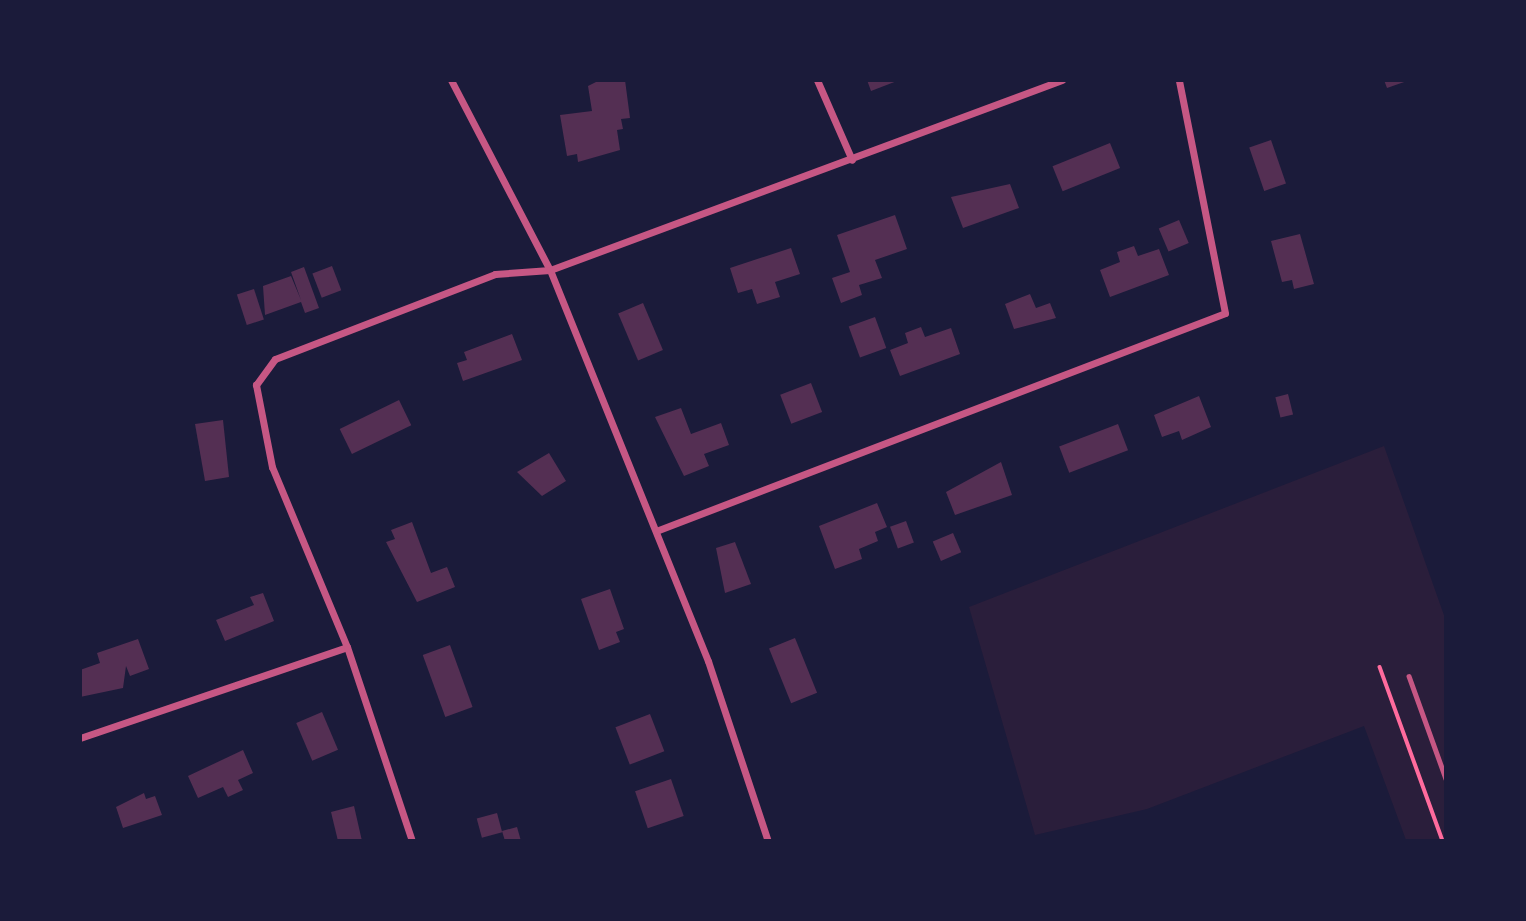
<!DOCTYPE html>
<html>
<head>
<meta charset="utf-8">
<style>
  body { margin:0 }
  #map { position:relative; width:1526px; height:921px; overflow:hidden; background:#1b1b3a; font-family:"Open Sans",sans-serif }
  div>[style] { position:absolute }
  [style*='--x'] { left:calc(var(--x)*1px); top:calc(var(--y)*1px); width:calc(var(--w)*1px); rotate:calc(var(--a)*1deg) }
  .green>* { inset:0; background:#2a1e3b }
  .building>* { inset:0; background:#542f53; transform-origin:0 0 }
  .path>* { height:3.5px; margin:-1.75px; padding:0 1.75px; transform-origin:1.75px; border-radius:1.75px; background:#ff6b9d }
  .service>* { height:4.5px; margin:-2.25px; padding:0 2.25px; transform-origin:2.25px; border-radius:2.25px; background:#c65784 }
  .minor>* { height:7px; margin:-3.5px; padding:0 3.5px; transform-origin:3.5px; border-radius:3.5px; background:#c65784 }
  span { translate:-50% -50%; white-space:nowrap; text-align:center; line-height:1.15; -webkit-text-stroke:7px #1b1b3a; paint-order:stroke }
  .frame { position:absolute; inset:0; border:82px solid #1b1b3a; pointer-events:none }
</style>
</head>
<body>
<div id="map">
  <div class="green">
    <div style="clip-path:polygon(1384px 446px,1445px 618px,1445px 840px,1406px 840px,1364px 726px,1147px 809px,1035px 835px,969px 607px)"></div>
  </div>
  <div class="building">
    <div style="clip-path:polygon(600px 80px,625px 80px,630px 118px,621px 119px,623px 129px,617px 130px,620px 150px,578px 162px,577px 154px,567px 156px,560px 115px,592px 111px,588px 86px)"></div>
    <div style="clip-path:polygon(867px 80px,897px 80px,897px 81px,871px 91px)"></div>
    <div style="clip-path:polygon(1384px 80px,1407px 80px,1407px 81px,1387px 88px)"></div>
    <div style="left:1271px;top:140px;width:46px;height:23px;rotate:71deg"></div>
    <div style="left:1110px;top:143px;width:27px;height:62px;rotate:68deg"></div>
    <div style="clip-path:polygon(1010px 184px,1019px 208px,963px 228px,951px 197px)"></div>
    <div style="clip-path:polygon(895px 215px,907px 249px,875px 260px,882px 278px,859px 285px,862px 295px,841px 303px,832px 278px,850px 272px,837px 235px)"></div>
    <div style="left:1179px;top:220px;width:25px;height:22px;rotate:67deg"></div>
    <div style="clip-path:polygon(1300px 234px,1314px 284px,1294px 289px,1292px 280px,1282px 282px,1271px 241px)"></div>
    <div style="clip-path:polygon(1134px 246px,1138px 256px,1159px 249px,1169px 275px,1110px 297px,1100px 270px,1120px 262px,1117px 252px)"></div>
    <div style="clip-path:polygon(791px 248px,800px 274px,775px 282px,780px 297px,757px 304px,752px 289px,738px 293px,730px 268px)"></div>
    <div style="left:332px;top:266px;width:26px;height:21px;rotate:69deg"></div>
    <div style="clip-path:polygon(304px 267px,319px 308px,305px 313px,301px 302px,265px 315px,263px 286px,291px 276px,301px 300px,291px 272px)"></div>
    <div style="left:254px;top:289px;width:32px;height:18px;rotate:72deg"></div>
    <div style="clip-path:polygon(1030px 294px,1036px 308px,1050px 303px,1056px 318px,1014px 329px,1005px 304px)"></div>
    <div style="left:643px;top:303px;width:51px;height:27px;rotate:67deg"></div>
    <div style="left:875px;top:317px;width:33px;height:28px;rotate:70deg"></div>
    <div style="clip-path:polygon(921px 327px,925px 337px,951px 328px,960px 354px,900px 376px,890px 350px,908px 343px,905px 333px)"></div>
    <div style="clip-path:polygon(512px 334px,522px 360px,463px 381px,457px 363px,467px 360px,464px 352px)"></div>
    <div style="left:811px;top:383px;width:31px;height:33px;rotate:69deg"></div>
    <div style="left:1288px;top:394px;width:21px;height:13px;rotate:76deg"></div>
    <div style="clip-path:polygon(1199px 396px,1211px 427px,1182px 440px,1179px 431px,1162px 437px,1154px 415px)"></div>
    <div style="left:399px;top:400px;width:28px;height:66px;rotate:64deg"></div>
    <div style="clip-path:polygon(681px 408px,691px 434px,721px 423px,729px 445px,704px 454px,709px 466px,684px 476px,655px 417px)"></div>
    <div style="clip-path:polygon(223px 420px,229px 477px,205px 481px,195px 424px)"></div>
    <div style="left:1118px;top:424px;width:28px;height:63px;rotate:69deg"></div>
    <div style="clip-path:polygon(549px 453px,566px 481px,542px 496px,517px 472px)"></div>
    <div style="clip-path:polygon(1001px 462px,1012px 495px,955px 515px,946px 492px)"></div>
    <div style="clip-path:polygon(877px 503px,887px 527px,875px 532px,878px 541px,859px 549px,862px 559px,835px 569px,819px 526px)"></div>
    <div style="left:906px;top:521px;width:23px;height:17px;rotate:70deg"></div>
    <div style="clip-path:polygon(412px 522px,431px 573px,447px 567px,455px 587px,417px 602px,386px 542px,395px 539px,391px 530px)"></div>
    <div style="left:953px;top:533px;width:21px;height:22px;rotate:67deg"></div>
    <div style="clip-path:polygon(735px 542px,751px 584px,725px 593px,716px 548px)"></div>
    <div style="clip-path:polygon(610px 589px,624px 629px,616px 632px,620px 642px,599px 650px,581px 599px)"></div>
    <div style="clip-path:polygon(263px 593px,274px 621px,225px 641px,216px 620px,254px 605px,250px 597px)"></div>
    <div style="left:795px;top:638px;width:59px;height:28px;rotate:68deg"></div>
    <div style="clip-path:polygon(138px 639px,149px 669px,130px 676px,126px 666px,123px 688px,80px 697px,80px 670px,100px 663px,97px 653px)"></div>
    <div style="left:450px;top:645px;width:66px;height:29px;rotate:70deg"></div>
    <div style="left:322px;top:712px;width:41px;height:28px;rotate:67deg"></div>
    <div style="left:650px;top:714px;width:40px;height:37px;rotate:69deg"></div>
    <div style="clip-path:polygon(243px 750px,253px 773px,238px 780px,243px 790px,228px 797px,223px 787px,198px 798px,188px 776px)"></div>
    <div style="left:671px;top:779px;width:39px;height:38px;rotate:71deg"></div>
    <div style="clip-path:polygon(144px 793px,146px 799px,155px 796px,162px 815px,123px 828px,116px 807px)"></div>
    <div style="clip-path:polygon(354px 806px,362px 841px,338px 841px,331px 812px)"></div>
    <div style="left:497px;top:813px;width:20px;height:21px;rotate:75deg"></div>
    <div style="clip-path:polygon(517px 827px,521px 841px,505px 841px,502px 831px)"></div>
  </div>
  <div class="path">
    <div style="--x:1380;--y:667;--w:185;--a:70.1"></div>
  </div>
  <div class="service">
    <div style="--x:1409;--y:676;--w:109;--a:70.2"></div>
  </div>
  <div class="minor">
    <div style="--x:451;--y:80;--w:214;--a:62.5"></div>
    <div style="--x:550;--y:270;--w:422;--a:68"></div>
    <div style="--x:708;--y:661;--w:190;--a:71.6"></div>
    <div style="--x:817;--y:80;--w:87;--a:66.4"></div>
    <div style="--x:656;--y:531;--w:609;--a:-20.96"></div>
    <div style="--x:1225;--y:313;--w:237;--a:-101.2"></div>
    <div style="--x:80;--y:738;--w:282;--a:-18.8"></div>
    <div style="--x:412;--y:841;--w:205;--a:-108.5"></div>
    <div style="--x:347;--y:647;--w:195;--a:-112.6"></div>
    <div style="--x:272;--y:467;--w:84;--a:-101"></div>
    <div style="--x:256;--y:385;--w:32;--a:-54"></div>
    <div style="--x:275;--y:359;--w:236;--a:-21.1"></div>
    <div style="--x:495;--y:274;--w:55;--a:-4.2"></div>
    <div style="--x:550;--y:270;--w:546;--a:-20.36"></div>
  </div>
  <div class="frame"></div>
</div>
</body>
</html>
